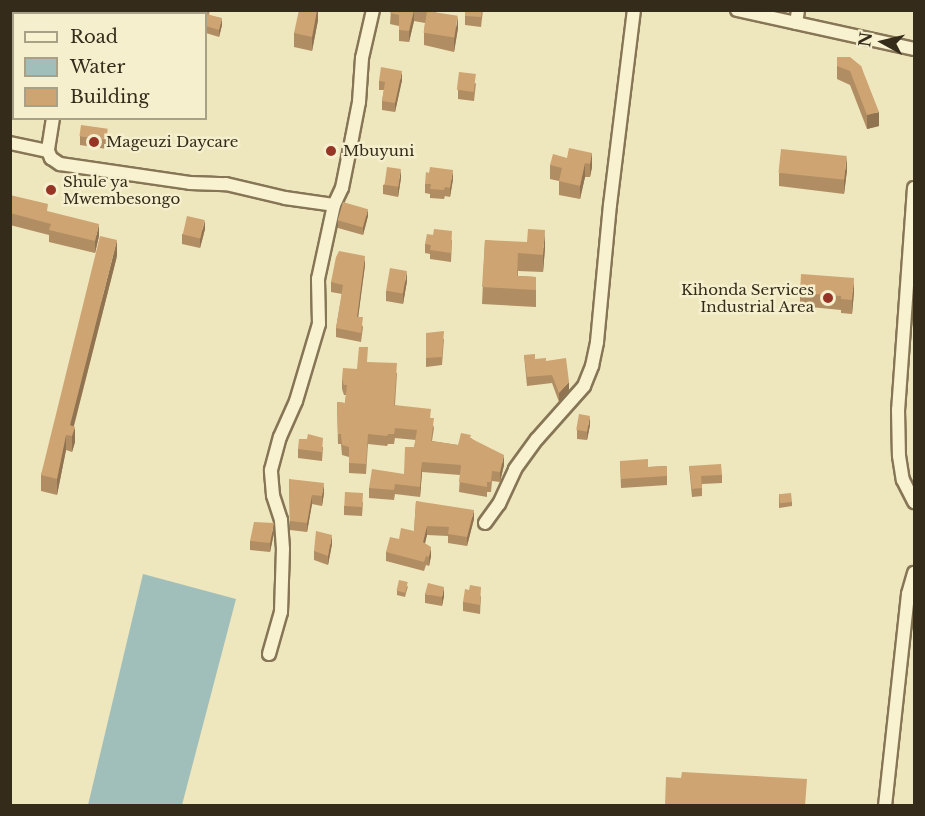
<!DOCTYPE html>
<html>
<head>
<meta charset="utf-8">
<style>
  body { margin:0 }
  #map { position:relative; width:925px; height:816px; overflow:hidden; background:#eee6bd; font-family:"Libre Baskerville",serif }
  div>[style] { position:absolute }
  [style*='--x'] { left:calc(var(--x)*1px); top:calc(var(--y)*1px); width:calc(var(--w)*1px); rotate:calc(var(--a)*1deg) }
  .water>* { inset:0; background:#a1bfba }
  .roads { filter:drop-shadow(2px 0 #867656) drop-shadow(-2px 0 #867656) drop-shadow(0 2px #867656) drop-shadow(0 -2px #867656) }
  .minor>* { height:12px; margin:-6px; padding:0 6px; transform-origin:6px; border-radius:6px; background:#f9f2d0 }
  .wall>* { inset:0; background:#b08d62 }
  .shaded-wall>* { inset:0; background:#907350 }
  .building>* { inset:0; background:#cda472; transform-origin:0 0 }
  .dots>* { width:16px; height:16px; translate:-50% -50%; box-sizing:border-box; border:3px solid #f5efcd; border-radius:50% }
  span { translate:-50% -50%; white-space:nowrap; text-align:center; line-height:1.15; -webkit-text-stroke:5px #f5efcd; paint-order:stroke }
  .poi-label { font-size:15px; color:#352b1b }
  .left { translate:0 -50%; text-align:left }
  .right { translate:-100% -50%; text-align:right }
  .frame { position:absolute; inset:0; border:12px solid #352b1b; pointer-events:none }
  .legend { position:absolute; left:12px; top:12px; width:195px; height:108px; box-sizing:border-box; background:#f5efcd; border:2px solid #a8a186; margin:0; padding:8px 10px; list-style:none; font-size:18px; color:#352b1b }
  .legend li { display:flex; align-items:center; gap:12px; height:30px }
  .legend b { width:30px; border:2px solid #a8a186 }
  .north { position:absolute; left:853px; top:12px; width:60px; height:60px; -webkit-text-stroke:4px #f5efcd; paint-order:stroke; rotate:278deg; font-size:16px; font-weight:700; line-height:24px; text-align:center; color:#352b1b }
  .north::after { content:''; display:block; margin:auto; width:21px; height:27px; background:#352b1b; clip-path:polygon(50% 0,100% 100%,50% 72%,0 100%) }
</style>
</head>
<body>
<div id="map">
  <div class="water">
    <div style="clip-path:polygon(143px 574px,236px 599px,182px 805px,88px 805px)"></div>
  </div>
  <div class="roads">
    <div class="minor">
      <div style="--x:737;--y:10;--w:181;--a:12.4"></div>
      <div style="--x:79;--y:14;--w:4;--a:-76"></div>
      <div style="--x:796;--y:23;--w:13;--a:-81"></div>
      <div style="--x:53;--y:118;--w:33;--a:99"></div>
      <div style="--x:48;--y:151;--w:8;--a:67"></div>
      <div style="--x:51;--y:158;--w:11;--a:34"></div>
      <div style="--x:60;--y:164;--w:131;--a:8.3"></div>
      <div style="--x:190;--y:183;--w:36;--a:2"></div>
      <div style="--x:226;--y:184;--w:61;--a:13.3"></div>
      <div style="--x:285;--y:198;--w:49;--a:8.1"></div>
      <div style="--x:334;--y:205;--w:19;--a:-65"></div>
      <div style="--x:342;--y:188;--w:51;--a:-78.7"></div>
      <div style="--x:352;--y:138;--w:37;--a:-79"></div>
      <div style="--x:359;--y:102;--w:44;--a:-86.1"></div>
      <div style="--x:362;--y:58;--w:49;--a:-77.1"></div>
      <div style="--x:10;--y:143;--w:39;--a:12"></div>
      <div style="--x:914;--y:188;--w:223;--a:94.1"></div>
      <div style="--x:898;--y:410;--w:46;--a:88.8"></div>
      <div style="--x:899;--y:456;--w:24;--a:81"></div>
      <div style="--x:903;--y:480;--w:25;--a:63"></div>
      <div style="--x:485;--y:523;--w:24;--a:-54"></div>
      <div style="--x:499;--y:504;--w:38;--a:-65"></div>
      <div style="--x:515;--y:469;--w:37;--a:-54"></div>
      <div style="--x:537;--y:439;--w:71;--a:-48.4"></div>
      <div style="--x:584;--y:386;--w:22;--a:-68"></div>
      <div style="--x:592;--y:366;--w:25;--a:-78"></div>
      <div style="--x:597;--y:342;--w:138;--a:-84.6"></div>
      <div style="--x:610;--y:205;--w:196;--a:-83"></div>
      <div style="--x:269;--y:654;--w:44;--a:-74.1"></div>
      <div style="--x:281;--y:612;--w:63;--a:-88.2"></div>
      <div style="--x:283;--y:549;--w:29;--a:-94"></div>
      <div style="--x:281;--y:520;--w:26;--a:-108"></div>
      <div style="--x:273;--y:495;--w:25;--a:-95"></div>
      <div style="--x:271;--y:470;--w:34;--a:-75"></div>
      <div style="--x:280;--y:437;--w:39;--a:-66"></div>
      <div style="--x:296;--y:401;--w:80;--a:-73.4"></div>
      <div style="--x:319;--y:324;--w:45;--a:-91.3"></div>
      <div style="--x:318;--y:279;--w:76;--a:-77.8"></div>
      <div style="--x:885;--y:806;--w:213;--a:-83.8"></div>
      <div style="--x:908;--y:594;--w:22;--a:-74"></div>
    </div>
  </div>
  <div class="wall">
    <div style="clip-path:polygon(166px 10px,210px 10px,209px 15px,222px 25px,219px 37px,206px 33px,206px 14px,186px 11px,186px 14px,166px 14px)"></div>
    <div style="clip-path:polygon(318px 10px,318px 20px,312px 51px,294px 47px,294px 33px)"></div>
    <div style="clip-path:polygon(391px 10px,435px 10px,435px 12px,458px 28px,454px 52px,424px 45px,424px 33px,425px 23px,414px 21px,409px 42px,399px 41px,399px 26px,390px 24px)"></div>
    <div style="clip-path:polygon(465px 10px,483px 10px,481px 27px,465px 25px)"></div>
    <div style="clip-path:polygon(837px 57px,861px 66px,879px 126px,867px 129px,850px 85px,837px 79px)"></div>
    <div style="clip-path:polygon(402px 80px,395px 112px,382px 110px,382px 101px,384px 90px,379px 90px,379px 81px)"></div>
    <div style="clip-path:polygon(476px 83px,474px 101px,458px 99px,458px 90px)"></div>
    <div style="clip-path:polygon(80px 136px,108px 138px,107px 149px,80px 145px)"></div>
    <div style="clip-path:polygon(592px 153px,592px 167px,590px 177px,585px 177px,580px 199px,559px 195px,559px 181px,550px 179px,550px 165px,567px 158px)"></div>
    <div style="clip-path:polygon(847px 170px,844px 194px,779px 186px,779px 173px)"></div>
    <div style="clip-path:polygon(401px 178px,398px 197px,383px 194px,383px 185px)"></div>
    <div style="clip-path:polygon(453px 179px,450px 197px,445px 196px,444px 199px,430px 198px,430px 194px,425px 193px,425px 184px)"></div>
    <div style="clip-path:polygon(10px 195px,48px 212px,99px 236px,95px 253px,49px 242px,49px 235px,10px 225px)"></div>
    <div style="clip-path:polygon(368px 216px,363px 235px,338px 228px,338px 220px)"></div>
    <div style="clip-path:polygon(205px 229px,200px 248px,182px 244px,182px 234px)"></div>
    <div style="clip-path:polygon(452px 240px,451px 262px,430px 259px,430px 254px,425px 253px,425px 244px)"></div>
    <div style="clip-path:polygon(485px 240px,545px 248px,543px 272px,518px 271px,518px 276px,536px 277px,536px 307px,482px 304px)"></div>
    <div style="clip-path:polygon(117px 256px,74px 426px,75px 442px,72px 452px,66px 450px,57px 495px,41px 491px,41px 475px)"></div>
    <div style="clip-path:polygon(365px 265px,358px 317px,363px 327px,361px 342px,336px 337px,336px 328px,342px 294px,331px 292px,331px 282px)"></div>
    <div style="clip-path:polygon(407px 281px,403px 304px,386px 301px,386px 291px)"></div>
    <div style="clip-path:polygon(854px 292px,852px 314px,841px 313px,841px 310px,800px 306px,800px 293px)"></div>
    <div style="clip-path:polygon(426px 333px,444px 339px,442px 365px,426px 367px)"></div>
    <div style="clip-path:polygon(524px 355px,535px 359px,569px 390px,559px 402px,552px 383px,527px 386px)"></div>
    <div style="clip-path:polygon(368px 362px,397px 373px,395px 405px,431px 418px,434px 428px,432px 441px,458px 445px,471px 438px,504px 465px,500px 482px,492px 481px,491px 492px,487px 492px,487px 497px,459px 492px,460px 475px,422px 472px,420px 497px,395px 494px,394px 500px,369px 498px,369px 488px,404px 474px,414px 447px,416px 440px,395px 438px,394px 444px,388px 444px,387px 446px,368px 444px,366px 474px,349px 473px,349px 457px,342px 455px,341px 444px,338px 444px,337px 402px,345px 403px,346px 395px,344px 395px,342px 389px,342px 379px)"></div>
    <div style="clip-path:polygon(590px 425px,587px 440px,577px 439px,577px 430px)"></div>
    <div style="clip-path:polygon(323px 447px,322px 461px,298px 458px,298px 449px)"></div>
    <div style="clip-path:polygon(620px 461px,648px 467px,667px 466px,667px 485px,621px 488px)"></div>
    <div style="clip-path:polygon(689px 466px,722px 475px,722px 483px,702px 484px,702px 496px,692px 497px)"></div>
    <div style="clip-path:polygon(289px 479px,324px 493px,322px 506px,312px 504px,307px 532px,290px 530px)"></div>
    <div style="clip-path:polygon(779px 494px,792px 502px,792px 506px,779px 508px)"></div>
    <div style="clip-path:polygon(416px 501px,474px 519px,467px 546px,448px 543px,448px 536px,427px 535px,425px 543px,431px 556px,429px 566px,426px 565px,424px 571px,386px 561px,386px 552px,399px 539px,414px 531px)"></div>
    <div style="clip-path:polygon(363px 502px,362px 516px,344px 515px,344px 506px)"></div>
    <div style="clip-path:polygon(274px 533px,270px 552px,250px 550px,250px 541px)"></div>
    <div style="clip-path:polygon(332px 544px,328px 565px,314px 560px,314px 551px)"></div>
    <div style="clip-path:polygon(408px 586px,405px 597px,397px 595px,397px 591px)"></div>
    <div style="clip-path:polygon(425px 594px,444px 596px,442px 606px,425px 603px)"></div>
    <div style="clip-path:polygon(481px 596px,480px 614px,463px 611px,463px 602px)"></div>
  </div>
  <div class="shaded-wall">
    <div style="clip-path:polygon(317px 10px,318px 10px,318px 20px,312px 51px,312px 37px)"></div>
    <div style="clip-path:polygon(414px 10px,414px 21px,409px 42px,409px 31px)"></div>
    <div style="clip-path:polygon(458px 16px,458px 28px,454px 52px,454px 40px)"></div>
    <div style="clip-path:polygon(222px 18px,222px 25px,219px 37px,219px 30px)"></div>
    <div style="clip-path:polygon(402px 71px,402px 80px,395px 112px,395px 103px)"></div>
    <div style="clip-path:polygon(879px 112px,879px 126px,867px 129px,867px 115px)"></div>
    <div style="clip-path:polygon(592px 153px,592px 167px,590px 177px,590px 164px)"></div>
    <div style="clip-path:polygon(847px 156px,847px 170px,844px 194px,844px 180px)"></div>
    <div style="clip-path:polygon(585px 163px,585px 177px,580px 199px,580px 186px)"></div>
    <div style="clip-path:polygon(401px 169px,401px 178px,398px 197px,398px 188px)"></div>
    <div style="clip-path:polygon(453px 170px,453px 179px,450px 197px,450px 188px)"></div>
    <div style="clip-path:polygon(368px 209px,368px 216px,363px 235px,363px 227px)"></div>
    <div style="clip-path:polygon(205px 220px,205px 229px,200px 248px,200px 239px)"></div>
    <div style="clip-path:polygon(99px 224px,99px 236px,95px 253px,95px 241px)"></div>
    <div style="clip-path:polygon(545px 230px,545px 248px,543px 272px,543px 255px)"></div>
    <div style="clip-path:polygon(117px 240px,117px 256px,71px 436px,70px 425px)"></div>
    <div style="clip-path:polygon(365px 256px,365px 265px,357px 326px,357px 317px)"></div>
    <div style="clip-path:polygon(407px 271px,407px 281px,403px 304px,403px 294px)"></div>
    <div style="clip-path:polygon(854px 278px,854px 292px,852px 314px,852px 300px)"></div>
    <div style="clip-path:polygon(569px 382px,569px 390px,559px 402px,559px 393px)"></div>
    <div style="clip-path:polygon(590px 416px,590px 425px,587px 440px,587px 432px)"></div>
    <div style="clip-path:polygon(75px 427px,75px 442px,72px 452px,72px 436px)"></div>
    <div style="clip-path:polygon(66px 435px,66px 450px,57px 495px,57px 479px)"></div>
    <div style="clip-path:polygon(504px 455px,504px 465px,500px 482px,500px 472px)"></div>
    <div style="clip-path:polygon(422px 462px,422px 472px,420px 497px,420px 487px)"></div>
    <div style="clip-path:polygon(324px 483px,324px 493px,322px 506px,322px 496px)"></div>
    <div style="clip-path:polygon(312px 495px,312px 504px,307px 532px,307px 523px)"></div>
    <div style="clip-path:polygon(474px 510px,474px 519px,467px 546px,467px 537px)"></div>
    <div style="clip-path:polygon(274px 523px,274px 533px,270px 552px,270px 543px)"></div>
    <div style="clip-path:polygon(427px 526px,427px 535px,423px 551px,423px 542px)"></div>
    <div style="clip-path:polygon(332px 535px,332px 544px,328px 565px,328px 556px)"></div>
    <div style="clip-path:polygon(431px 547px,431px 556px,429px 566px,429px 557px)"></div>
    <div style="clip-path:polygon(444px 587px,444px 596px,442px 606px,442px 597px)"></div>
  </div>
  <div class="building">
    <div style="clip-path:polygon(299px 10px,317px 10px,312px 37px,294px 33px)"></div>
    <div style="clip-path:polygon(391px 10px,414px 10px,409px 31px,399px 30px,399px 15px,390px 13px)"></div>
    <div style="clip-path:polygon(419px 10px,433px 10px,433px 12px)"></div>
    <div style="clip-path:polygon(465px 10px,482px 10px,481px 17px,465px 16px)"></div>
    <div style="left:427px;top:11px;width:31px;height:22px;rotate:9deg"></div>
    <div style="clip-path:polygon(206px 14px,222px 18px,219px 30px,206px 26px)"></div>
    <div style="clip-path:polygon(837px 57px,850px 57px,861px 66px,879px 112px,867px 115px,850px 71px,837px 66px)"></div>
    <div style="clip-path:polygon(381px 67px,402px 71px,395px 103px,382px 101px,385px 82px,379px 81px)"></div>
    <div style="left:459px;top:72px;width:17px;height:18px;rotate:7deg"></div>
    <div style="left:81px;top:125px;width:27px;height:11px;rotate:8deg"></div>
    <div style="clip-path:polygon(569px 148px,592px 153px,590px 164px,585px 163px,580px 186px,559px 181px,562px 168px,550px 165px,553px 154px,567px 158px)"></div>
    <div style="left:781px;top:149px;width:66px;height:24px;rotate:6deg"></div>
    <div style="left:387px;top:167px;width:14px;height:18px;rotate:8deg"></div>
    <div style="clip-path:polygon(430px 167px,453px 170px,450px 188px,445px 187px,444px 190px,430px 189px,431px 184px,425px 184px,426px 172px,429px 173px)"></div>
    <div style="clip-path:polygon(10px 195px,48px 204px,47px 211px,99px 224px,95px 241px,49px 230px,51px 224px,10px 213px)"></div>
    <div style="left:343px;top:202px;width:26px;height:19px;rotate:16deg"></div>
    <div style="left:187px;top:216px;width:18px;height:19px;rotate:13deg"></div>
    <div style="clip-path:polygon(434px 229px,452px 231px,451px 253px,430px 250px,431px 245px,425px 244px,427px 234px,433px 235px)"></div>
    <div style="clip-path:polygon(528px 229px,545px 230px,543px 255px,518px 253px,517px 276px,536px 277px,536px 290px,482px 287px,485px 240px,527px 242px)"></div>
    <div style="clip-path:polygon(100px 236px,117px 240px,70px 425px,75px 427px,72px 436px,66px 435px,57px 479px,41px 475px)"></div>
    <div style="clip-path:polygon(339px 251px,365px 256px,357px 317px,363px 317px,361px 333px,336px 328px,343px 285px,331px 282px,336px 257px)"></div>
    <div style="left:390px;top:268px;width:17px;height:23px;rotate:10deg"></div>
    <div style="clip-path:polygon(801px 274px,854px 278px,852px 300px,841px 299px,841px 296px,800px 293px)"></div>
    <div style="clip-path:polygon(444px 331px,442px 357px,426px 358px,426px 333px)"></div>
    <div style="clip-path:polygon(359px 347px,368px 347px,367px 362px,397px 363px,394px 405px,431px 409px,430px 418px,434px 418px,431px 441px,458px 445px,461px 433px,471px 435px,470px 438px,504px 455px,500px 472px,492px 471px,491px 482px,487px 482px,487px 487px,459px 482px,461px 465px,422px 462px,420px 487px,395px 484px,394px 490px,369px 488px,372px 469px,404px 474px,405px 447px,414px 447px,417px 430px,395px 428px,394px 434px,388px 434px,387px 436px,368px 434px,366px 464px,349px 463px,349px 447px,342px 445px,341px 434px,338px 434px,337px 402px,345px 403px,347px 385px,344px 385px,342px 379px,343px 368px,357px 369px)"></div>
    <div style="clip-path:polygon(535px 354px,535px 359px,546px 358px,546px 361px,566px 358px,569px 382px,559px 393px,552px 375px,527px 377px,524px 355px)"></div>
    <div style="left:579px;top:414px;width:11px;height:16px;rotate:10deg"></div>
    <div style="clip-path:polygon(308px 434px,323px 438px,322px 452px,298px 449px,299px 439px,307px 439px)"></div>
    <div style="clip-path:polygon(648px 459px,648px 467px,667px 466px,667px 476px,621px 479px,620px 461px)"></div>
    <div style="clip-path:polygon(721px 464px,722px 475px,701px 476px,702px 488px,692px 489px,689px 466px)"></div>
    <div style="clip-path:polygon(289px 479px,324px 483px,322px 496px,312px 495px,307px 523px,290px 521px)"></div>
    <div style="left:345px;top:492px;width:18px;height:14px;rotate:3deg"></div>
    <div style="left:791px;top:493px;width:9px;height:12px;rotate:84deg"></div>
    <div style="clip-path:polygon(416px 501px,474px 510px,467px 537px,448px 534px,449px 527px,427px 526px,423px 542px,431px 547px,429px 557px,426px 556px,424px 562px,386px 552px,390px 537px,399px 539px,401px 528px,414px 531px)"></div>
    <div style="clip-path:polygon(254px 522px,274px 523px,270px 543px,250px 541px)"></div>
    <div style="clip-path:polygon(316px 531px,332px 535px,328px 556px,314px 551px)"></div>
    <div style="left:399px;top:580px;width:9px;height:11px;rotate:13deg"></div>
    <div style="clip-path:polygon(428px 583px,444px 587px,442px 597px,425px 594px)"></div>
    <div style="clip-path:polygon(470px 585px,481px 587px,480px 605px,463px 602px,465px 589px,469px 590px)"></div>
    <div style="clip-path:polygon(682px 772px,807px 779px,805px 806px,665px 806px,666px 777px,681px 778px)"></div>
  </div>
  <div class="dots">
    <div style="left:94px;top:142px;background:#963426"></div>
    <div style="left:331px;top:151px;background:#963426"></div>
    <div style="left:51px;top:190px;background:#963426"></div>
    <div style="left:828px;top:298px;background:#963426"></div>
  </div>
  <div class="poi-label">
    <span class="left" style="left:106px;top:142px">Mageuzi Daycare</span>
    <span class="left" style="left:343px;top:151px">Mbuyuni</span>
    <span class="left" style="left:63px;top:190px">Shule ya<br>Mwembesongo</span>
    <span class="right" style="left:814px;top:298px">Kihonda Services<br>Industrial Area</span>
  </div>
  <div class="frame"></div>
  <ul class="legend">
  <li><b style="height:8px;background:#f9f2d0"></b>Road</li>
  <li><b style="height:16px;background:#a1bfba"></b>Water</li>
  <li><b style="height:16px;background:#cda472"></b>Building</li>
  </ul>
  <div class="north">N</div>
</div>
</body>
</html>
